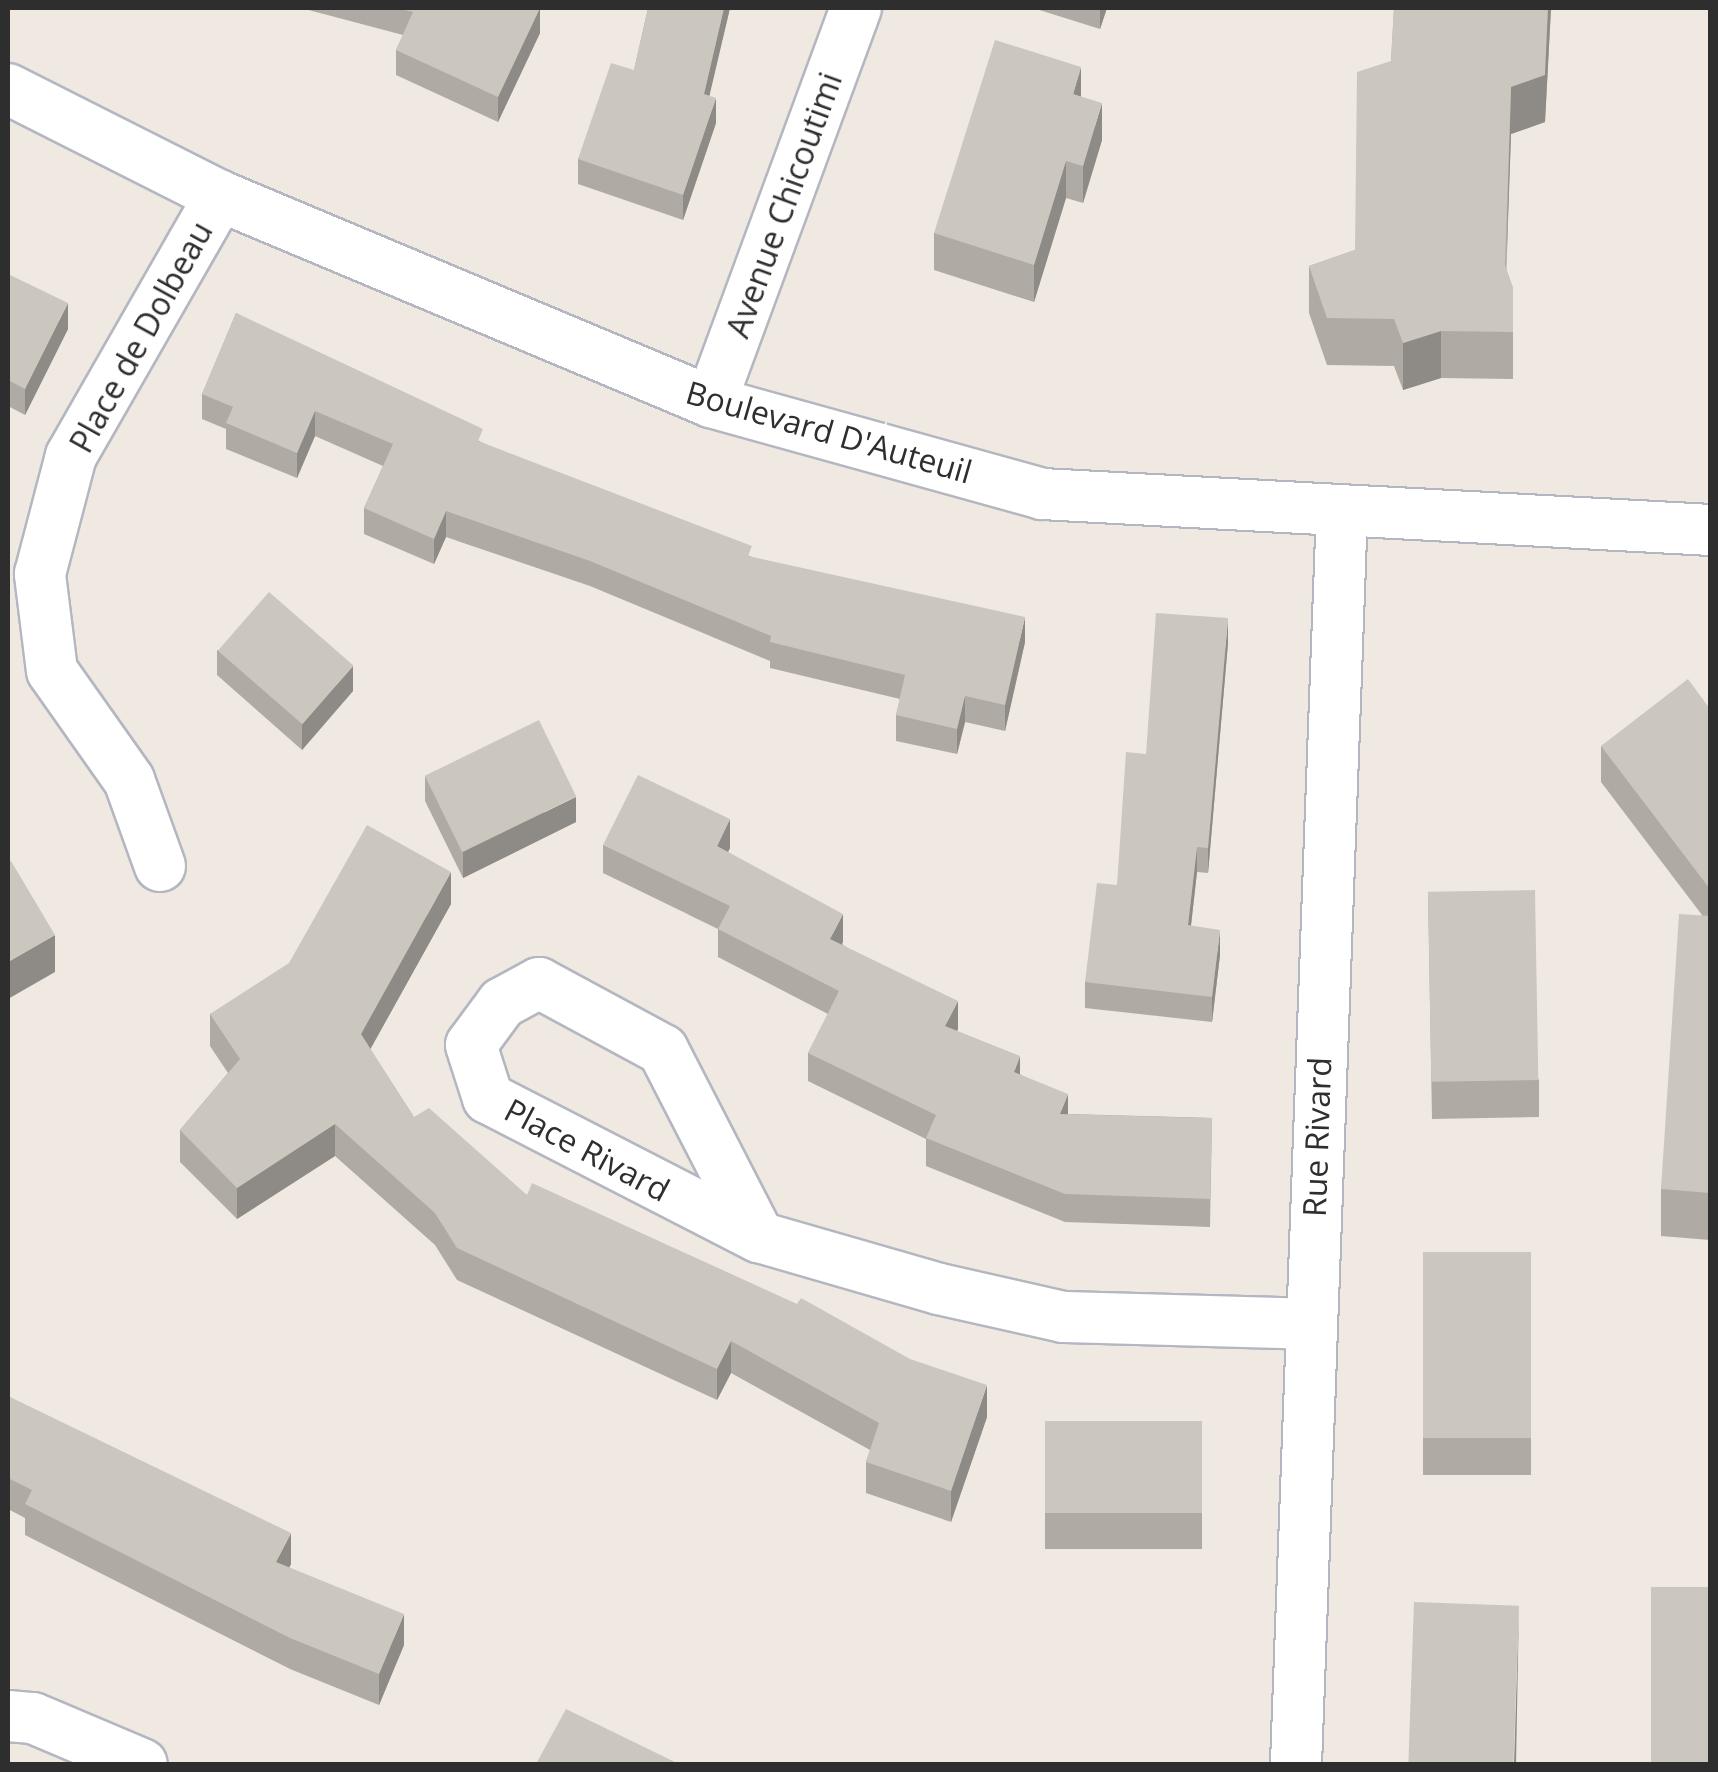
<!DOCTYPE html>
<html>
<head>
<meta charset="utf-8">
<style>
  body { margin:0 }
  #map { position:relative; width:1718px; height:1772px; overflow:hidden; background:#efe9e1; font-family:"Open Sans",sans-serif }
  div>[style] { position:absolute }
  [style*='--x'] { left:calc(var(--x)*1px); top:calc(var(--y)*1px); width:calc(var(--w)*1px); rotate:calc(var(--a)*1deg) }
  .roads { filter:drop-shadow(2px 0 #b4b7c1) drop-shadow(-2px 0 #b4b7c1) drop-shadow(0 2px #b4b7c1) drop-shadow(0 -2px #b4b7c1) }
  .street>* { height:50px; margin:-25px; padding:0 25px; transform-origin:25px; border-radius:25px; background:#fff }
  .wall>* { inset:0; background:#afaba4; transform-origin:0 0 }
  .shaded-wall>* { inset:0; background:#8e8b86 }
  .building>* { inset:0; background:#cbc7bf; transform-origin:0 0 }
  span { translate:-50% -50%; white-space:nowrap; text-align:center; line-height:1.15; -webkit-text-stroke:10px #fff; paint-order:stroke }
  .street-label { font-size:32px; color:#2e2e2e }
  .frame { position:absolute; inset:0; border:10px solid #2e2e2e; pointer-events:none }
</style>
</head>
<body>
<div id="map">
  <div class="roads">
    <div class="street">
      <div style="--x:8;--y:89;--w:237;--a:26.8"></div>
      <div style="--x:220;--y:196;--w:532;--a:22.76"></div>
      <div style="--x:711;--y:402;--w:344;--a:15.5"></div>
      <div style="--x:1042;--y:494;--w:669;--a:3.08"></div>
      <div style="--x:711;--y:402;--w:420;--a:-69.8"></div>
      <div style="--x:160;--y:866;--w:91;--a:-109.8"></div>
      <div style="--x:129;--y:780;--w:133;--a:-125.2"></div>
      <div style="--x:52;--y:671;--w:98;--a:-97.1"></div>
      <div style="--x:40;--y:574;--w:122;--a:-75.3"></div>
      <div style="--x:71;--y:456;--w:300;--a:-60.2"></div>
      <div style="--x:759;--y:1237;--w:210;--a:-117.2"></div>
      <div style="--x:663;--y:1050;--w:141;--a:-151.6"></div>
      <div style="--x:539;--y:983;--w:42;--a:151.6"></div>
      <div style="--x:502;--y:1003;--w:52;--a:126.4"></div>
      <div style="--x:471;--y:1045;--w:56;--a:72.2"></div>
      <div style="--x:488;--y:1098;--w:305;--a:27.2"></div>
      <div style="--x:759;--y:1237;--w:187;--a:16.1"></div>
      <div style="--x:939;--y:1289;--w:127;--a:12.7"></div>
      <div style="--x:1063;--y:1317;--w:246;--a:1.6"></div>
      <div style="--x:8;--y:1716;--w:25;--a:5"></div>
      <div style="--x:33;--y:1718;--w:118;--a:22.9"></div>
      <div style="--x:1296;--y:1764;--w:1255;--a:-87.9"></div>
    </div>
  </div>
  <div class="wall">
    <div style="clip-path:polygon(301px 8px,540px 8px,540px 33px,498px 122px,396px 75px,396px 50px,403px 35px)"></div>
    <div style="clip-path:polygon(648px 8px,730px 8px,709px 95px,716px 123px,683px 220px,578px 184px,578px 159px,634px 70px)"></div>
    <div style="clip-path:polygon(1033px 8px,1107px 8px,1100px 29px)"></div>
    <div style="clip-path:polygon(1394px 8px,1551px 8px,1545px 122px,1511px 134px,1506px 269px,1513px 288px,1513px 379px,1441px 378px,1403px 390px,1394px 366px,1327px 365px,1309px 313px,1309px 266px,1355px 250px,1391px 61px)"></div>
    <div style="clip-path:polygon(1081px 97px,1102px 140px,1083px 203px,1066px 198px,1034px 302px,934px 270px,934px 233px)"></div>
    <div style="clip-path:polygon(8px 274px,68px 329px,25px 415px,8px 406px)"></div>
    <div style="clip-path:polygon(236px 313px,483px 443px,752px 557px,1025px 642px,1005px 731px,965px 722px,957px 754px,896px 741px,896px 715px,900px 699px,770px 668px,770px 661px,590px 586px,446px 537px,434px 564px,364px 534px,364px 508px,383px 466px,315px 436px,297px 478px,226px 449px,226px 429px,202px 419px,202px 394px)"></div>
    <div style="clip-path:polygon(1228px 643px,1208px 873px,1197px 872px,1191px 926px,1220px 955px,1212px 1022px,1085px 1008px,1085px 982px,1117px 885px,1146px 754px)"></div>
    <div style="clip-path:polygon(217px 650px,353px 691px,302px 750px,217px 675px)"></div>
    <div style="clip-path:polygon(1710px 709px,1710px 1240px,1661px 1236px,1661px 1189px,1702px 915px,1601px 782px,1601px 746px)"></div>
    <div style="clip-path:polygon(425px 776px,576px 822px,463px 878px,425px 801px)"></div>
    <div style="clip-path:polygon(603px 845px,730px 848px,728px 852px,843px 942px,842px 944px,958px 1029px,957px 1031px,1020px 1074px,1068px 1114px,1212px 1118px,1210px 1227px,1065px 1222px,926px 1166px,926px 1139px,808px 1081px,808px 1053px,828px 1014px,718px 957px,718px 929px,603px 873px)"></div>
    <div style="clip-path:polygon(1428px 892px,1539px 1080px,1539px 1117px,1432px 1119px)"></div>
    <div style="clip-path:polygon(451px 904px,370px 1049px,414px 1117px,527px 1195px,987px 1417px,951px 1522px,866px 1493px,866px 1462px,870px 1450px,731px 1373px,717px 1400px,457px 1280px,435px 1245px,335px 1156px,237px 1219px,180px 1162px,180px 1130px,228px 1073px,210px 1046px,210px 1014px)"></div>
    <div style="left:1423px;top:1252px;width:108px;height:223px"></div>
    <div style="clip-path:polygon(8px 1396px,291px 1564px,289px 1567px,404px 1645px,379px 1705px,290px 1669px,25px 1535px,25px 1518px,8px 1509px)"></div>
    <div style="left:1045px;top:1421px;width:157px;height:128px"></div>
    <div style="clip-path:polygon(1651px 1590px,1710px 1764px,1655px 1764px)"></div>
  </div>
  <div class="shaded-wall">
    <div style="clip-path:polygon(540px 8px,540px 33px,498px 122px,498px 97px)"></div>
    <div style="clip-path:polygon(724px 8px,730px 8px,704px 119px,704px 94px)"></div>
    <div style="clip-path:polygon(1100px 8px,1107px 8px,1100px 29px)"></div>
    <div style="clip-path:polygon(1548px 8px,1551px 8px,1545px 122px,1511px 134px,1505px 312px,1511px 87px)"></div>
    <div style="clip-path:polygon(1081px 67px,1081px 104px,1073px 94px)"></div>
    <div style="clip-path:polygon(716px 98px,716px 123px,683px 220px,683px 195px)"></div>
    <div style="clip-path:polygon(1102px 103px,1102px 140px,1083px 203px,1083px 166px)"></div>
    <div style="clip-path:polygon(1066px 161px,1066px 198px,1034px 302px,1034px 265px)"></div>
    <div style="clip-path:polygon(68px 303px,68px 329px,25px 415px,25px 389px)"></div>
    <div style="clip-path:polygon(1441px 331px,1441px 378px,1403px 390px,1403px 343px)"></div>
    <div style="clip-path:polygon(315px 411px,315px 436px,297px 478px,297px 453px)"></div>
    <div style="clip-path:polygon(446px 511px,446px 537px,434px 564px,434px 539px)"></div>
    <div style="clip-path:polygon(1025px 617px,1025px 642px,1005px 731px,1005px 705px)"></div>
    <div style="clip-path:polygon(1228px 618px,1228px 643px,1208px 873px,1208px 848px)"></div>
    <div style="clip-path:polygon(353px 666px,353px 691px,302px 750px,302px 724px)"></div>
    <div style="clip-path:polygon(965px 696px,965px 722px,957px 754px,957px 729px)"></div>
    <div style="clip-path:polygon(576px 797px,576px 822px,463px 878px,463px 852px)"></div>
    <div style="clip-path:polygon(730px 819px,730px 848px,717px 874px,717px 846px)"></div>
    <div style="clip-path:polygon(1197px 847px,1197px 872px,1188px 951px,1188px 925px)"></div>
    <div style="clip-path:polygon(451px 872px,451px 904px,361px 1066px,361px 1034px)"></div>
    <div style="clip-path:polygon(843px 914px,843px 942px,830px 967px,830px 939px)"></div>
    <div style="clip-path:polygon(1220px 930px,1220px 955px,1212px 1022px,1212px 997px)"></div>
    <div style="clip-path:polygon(55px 935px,55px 972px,8px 999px,8px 962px)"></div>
    <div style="clip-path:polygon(958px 1001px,958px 1029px,945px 1054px,945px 1026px)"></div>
    <div style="clip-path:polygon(1020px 1056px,1020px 1084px,1014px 1072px)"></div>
    <div style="clip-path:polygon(1068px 1094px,1068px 1122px,1060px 1114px)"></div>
    <div style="clip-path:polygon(335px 1124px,335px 1156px,237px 1219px,237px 1188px)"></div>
    <div style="clip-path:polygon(731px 1341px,731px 1373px,717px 1400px,717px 1369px)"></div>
    <div style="clip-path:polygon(987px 1385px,987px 1417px,951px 1522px,951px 1491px)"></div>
    <div style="clip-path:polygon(291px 1533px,291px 1564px,276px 1593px,276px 1562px)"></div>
    <div style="clip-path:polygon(1519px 1605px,1516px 1764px,1514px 1764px)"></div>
    <div style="clip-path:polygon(404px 1614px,404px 1645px,379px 1705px,379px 1674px)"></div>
  </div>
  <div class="building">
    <div style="clip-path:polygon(396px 8px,540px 8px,498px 97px,396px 50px,413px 12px)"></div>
    <div style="clip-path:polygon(648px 8px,724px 8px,704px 94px,716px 98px,683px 195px,578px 159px,611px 63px,634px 70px)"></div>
    <div style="clip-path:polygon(1394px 8px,1548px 8px,1545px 75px,1511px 87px,1505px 265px,1513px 288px,1513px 332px,1441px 331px,1403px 343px,1394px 319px,1327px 318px,1309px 266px,1355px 250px,1357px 72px,1391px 61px)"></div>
    <div style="clip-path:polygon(995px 40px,1081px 67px,1073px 94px,1102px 103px,1083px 166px,1066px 161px,1034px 265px,934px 233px)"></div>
    <div style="clip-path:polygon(8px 274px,68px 303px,25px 389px,8px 380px)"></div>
    <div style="clip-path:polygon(236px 313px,483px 429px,478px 441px,752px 546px,748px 556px,1025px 617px,1005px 705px,965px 696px,957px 729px,896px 715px,905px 675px,770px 642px,771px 636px,590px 561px,446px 511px,434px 539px,364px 508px,393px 444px,315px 411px,297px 453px,226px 423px,233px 407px,202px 394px)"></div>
    <div style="left:269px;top:592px;width:112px;height:78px;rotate:41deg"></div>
    <div style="clip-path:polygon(1156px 613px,1228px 618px,1208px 848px,1197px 847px,1188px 925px,1220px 930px,1212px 997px,1085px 982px,1097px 883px,1117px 885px,1126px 752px,1146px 754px)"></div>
    <div style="clip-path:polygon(1688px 679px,1710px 709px,1710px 889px,1601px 746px)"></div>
    <div style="left:539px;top:720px;width:85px;height:127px;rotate:64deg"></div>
    <div style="clip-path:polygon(638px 775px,730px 819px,717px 846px,843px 914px,830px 939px,958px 1001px,945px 1026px,1020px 1056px,1014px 1072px,1068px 1094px,1060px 1114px,1212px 1118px,1210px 1199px,1065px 1194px,926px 1138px,936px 1115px,808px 1053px,839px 991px,718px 929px,730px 906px,603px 845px)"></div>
    <div style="clip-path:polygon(367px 825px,451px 872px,361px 1034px,414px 1117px,429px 1108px,527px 1195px,532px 1183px,797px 1304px,801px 1298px,910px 1359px,987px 1385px,951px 1491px,866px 1462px,879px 1423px,731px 1341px,717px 1369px,457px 1248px,435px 1213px,335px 1124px,237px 1188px,180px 1130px,240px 1059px,210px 1014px,289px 963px)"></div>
    <div style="clip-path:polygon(11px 861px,55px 935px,8px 962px,8px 863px)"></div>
    <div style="left:1535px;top:890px;width:190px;height:107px;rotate:89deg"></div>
    <div style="clip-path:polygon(1679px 914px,1710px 916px,1710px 1193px,1661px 1189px)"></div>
    <div style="left:1423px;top:1252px;width:108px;height:186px"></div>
    <div style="clip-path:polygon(8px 1396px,291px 1533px,276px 1562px,404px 1614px,379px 1674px,290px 1638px,25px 1504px,32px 1490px,8px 1478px)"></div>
    <div style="left:1045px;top:1421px;width:157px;height:92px"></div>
    <div style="left:1710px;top:1587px;width:177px;height:59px;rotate:90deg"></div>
    <div style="left:1414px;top:1602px;width:105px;height:162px;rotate:2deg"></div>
    <div style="clip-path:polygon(566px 1709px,679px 1764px,536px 1764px)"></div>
  </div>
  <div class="street-label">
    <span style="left:784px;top:205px;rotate:-70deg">Avenue Chicoutimi</span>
    <span style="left:141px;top:337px;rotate:-61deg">Place de Dolbeau</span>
    <span style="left:829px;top:432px;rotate:16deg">Boulevard D'Auteuil</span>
    <span style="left:1317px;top:1137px;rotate:-88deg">Rue Rivard</span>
    <span style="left:587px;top:1150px;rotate:28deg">Place Rivard</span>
  </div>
  <div class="frame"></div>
</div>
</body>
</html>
